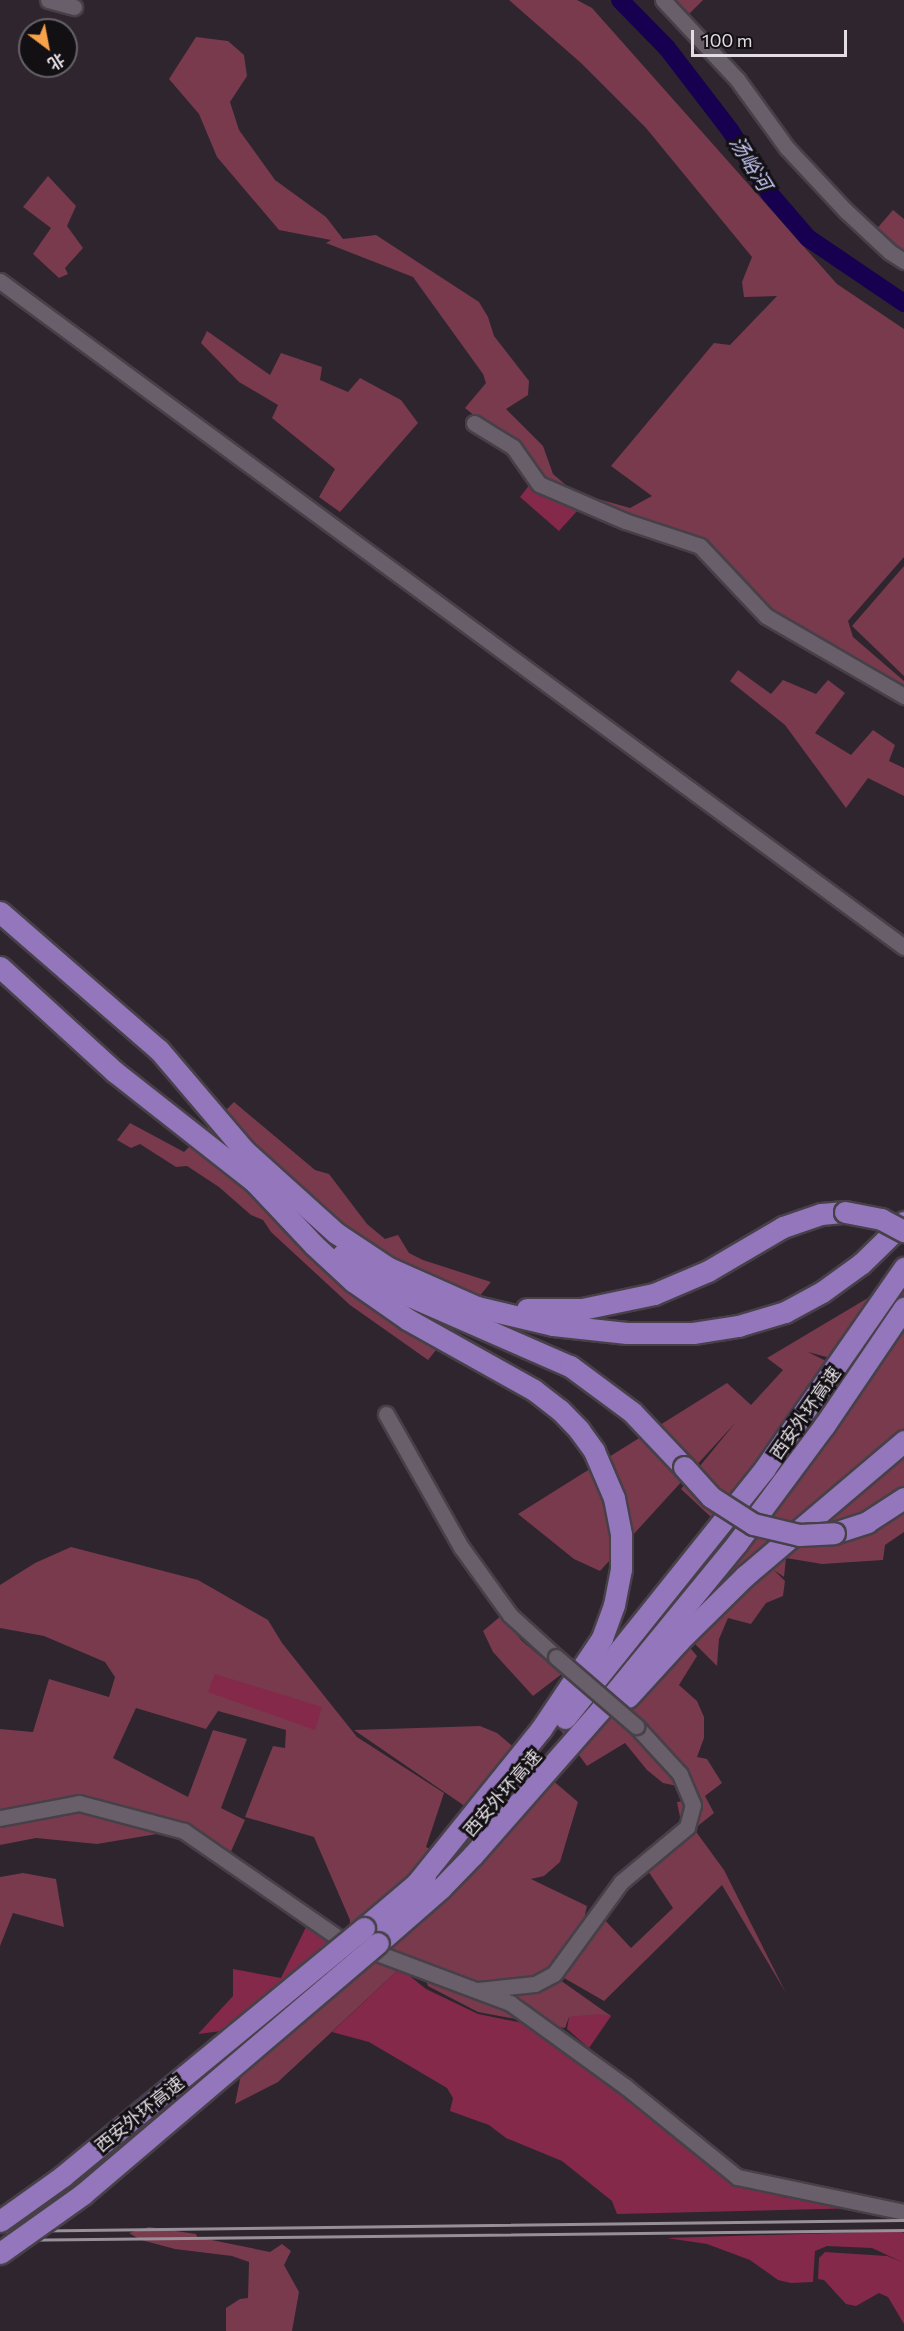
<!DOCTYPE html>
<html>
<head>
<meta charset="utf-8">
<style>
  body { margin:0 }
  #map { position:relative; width:904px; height:2331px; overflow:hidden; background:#2e252f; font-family:Commissioner,"Noto Sans SC",sans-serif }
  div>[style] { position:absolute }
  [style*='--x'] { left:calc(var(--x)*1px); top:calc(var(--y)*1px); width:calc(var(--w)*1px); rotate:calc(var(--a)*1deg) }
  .green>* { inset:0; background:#783a4c }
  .forest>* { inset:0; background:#842949 }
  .river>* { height:18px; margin:-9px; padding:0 9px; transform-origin:9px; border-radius:9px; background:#170050 }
  .roads { filter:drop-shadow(2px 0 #474048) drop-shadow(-2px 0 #474048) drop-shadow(0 2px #474048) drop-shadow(0 -2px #474048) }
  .minor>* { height:15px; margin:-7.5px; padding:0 7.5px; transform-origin:7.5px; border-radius:7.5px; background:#695f6a }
  .highway>* { height:21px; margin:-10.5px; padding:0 10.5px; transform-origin:10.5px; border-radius:10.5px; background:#9376bb }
  .rail>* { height:3px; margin:-1.5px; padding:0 1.5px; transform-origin:1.5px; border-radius:1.5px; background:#979098 }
  .bridges { filter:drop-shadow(2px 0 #474048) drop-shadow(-2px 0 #474048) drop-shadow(0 2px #474048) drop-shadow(0 -2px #474048) }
  .minor-bridge>* { height:15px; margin:-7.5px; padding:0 7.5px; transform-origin:7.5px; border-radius:7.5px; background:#695f6a }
  .highway-bridge>* { height:21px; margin:-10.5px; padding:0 10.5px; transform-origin:10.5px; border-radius:10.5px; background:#9376bb }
  span { translate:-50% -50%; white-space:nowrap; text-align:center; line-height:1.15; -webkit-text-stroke:6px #131014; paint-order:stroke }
  .street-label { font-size:18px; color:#e3dde3 }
  .water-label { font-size:20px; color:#c8cbf8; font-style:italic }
  .north { position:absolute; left:18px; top:18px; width:60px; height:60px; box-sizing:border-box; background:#131014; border:2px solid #666267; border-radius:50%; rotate:148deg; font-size:16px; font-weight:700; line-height:24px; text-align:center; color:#e3dde3 }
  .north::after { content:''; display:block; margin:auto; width:21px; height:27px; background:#f7a149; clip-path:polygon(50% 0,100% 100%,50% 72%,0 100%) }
  .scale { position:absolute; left:691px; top:30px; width:156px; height:27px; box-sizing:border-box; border:3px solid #e3dde3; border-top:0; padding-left:8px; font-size:18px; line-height:21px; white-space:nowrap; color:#e3dde3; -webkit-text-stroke:4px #131014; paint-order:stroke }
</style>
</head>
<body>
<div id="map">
  <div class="green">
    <div style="clip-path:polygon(509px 0,577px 0,592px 8px,837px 284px,904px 329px,904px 557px,848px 621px,853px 637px,904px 681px,904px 688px,779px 615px,702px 540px,563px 504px,543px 490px,521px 453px,465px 408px,486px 383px,483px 374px,413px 277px,326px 243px,331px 240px,279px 230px,217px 157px,199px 114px,169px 79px,196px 37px,228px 41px,244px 55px,247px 76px,230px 102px,239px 130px,275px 180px,326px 217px,343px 239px,376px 235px,479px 302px,488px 317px,494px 336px,529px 381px,528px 395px,506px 409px,543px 446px,553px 474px,574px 492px,630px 508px,652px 496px,611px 466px,714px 343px,730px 345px,777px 296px,744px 297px,742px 282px,752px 257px,646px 128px,581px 63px)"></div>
    <div style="clip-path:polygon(664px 0,703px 0,684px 19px)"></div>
    <div style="clip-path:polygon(48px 176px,76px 206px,67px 226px,83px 248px,65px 268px,68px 274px,59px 278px,33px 254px,51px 228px,23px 207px)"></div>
    <div style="clip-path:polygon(893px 210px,904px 219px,904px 267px,868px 239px)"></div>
    <div style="clip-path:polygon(207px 331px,270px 375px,281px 353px,322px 367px,320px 380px,348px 392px,360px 378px,401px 400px,418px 423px,340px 512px,319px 497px,335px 469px,272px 418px,278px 405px,239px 382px,201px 343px)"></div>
    <div style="clip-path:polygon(904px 566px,904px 676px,852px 626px)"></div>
    <div style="clip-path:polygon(738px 670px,771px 694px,783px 680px,816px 694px,828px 680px,845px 693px,815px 733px,851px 755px,873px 730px,895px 745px,889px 761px,904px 768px,904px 796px,868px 778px,846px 808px,785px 725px,730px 681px)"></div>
    <div style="clip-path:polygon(234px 1102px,315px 1170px,329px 1174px,367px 1224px,385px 1239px,398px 1235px,409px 1253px,423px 1260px,491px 1282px,428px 1360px,350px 1305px,271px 1232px,263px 1220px,251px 1215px,219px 1187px,187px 1166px,176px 1167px,140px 1144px,131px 1148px,117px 1140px,130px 1123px,184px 1152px)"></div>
    <div style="clip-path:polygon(904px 1277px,904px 1532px,885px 1545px,883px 1560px,822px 1564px,786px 1558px,784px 1577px,774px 1570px,785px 1581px,783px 1596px,766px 1603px,751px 1624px,728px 1618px,719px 1639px,717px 1666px,657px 1606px,727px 1532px,681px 1489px,736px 1422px,600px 1571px,574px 1559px,518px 1514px,727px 1383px,751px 1405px,783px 1370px,767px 1358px,888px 1286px,830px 1358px,808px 1352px,832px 1364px)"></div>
    <div style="clip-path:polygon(71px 1547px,198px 1580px,268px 1620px,282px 1643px,357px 1737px,444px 1793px,426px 1847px,455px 1862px,469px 1809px,354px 1730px,480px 1726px,497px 1733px,578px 1802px,560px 1862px,544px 1876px,531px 1879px,587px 1906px,584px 1919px,569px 1940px,564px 1956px,544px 1980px,485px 1992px,397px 1967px,396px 1972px,278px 2082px,235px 2104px,248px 2040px,237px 2029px,292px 2000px,348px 1943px,350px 1920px,314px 1837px,245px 1817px,273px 1746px,285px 1748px,286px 1730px,218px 1711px,206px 1729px,136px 1708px,113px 1758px,188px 1797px,213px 1730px,247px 1739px,221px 1808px,245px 1820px,224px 1867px,166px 1823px,150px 1817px,157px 1834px,97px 1844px,36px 1838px,0 1845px,0 1729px,33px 1732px,49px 1679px,109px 1697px,115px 1677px,105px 1662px,44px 1636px,0 1628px,0 1585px,35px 1563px)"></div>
    <div style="clip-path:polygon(502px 1615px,521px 1640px,541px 1657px,551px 1651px,567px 1670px,533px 1696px,493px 1652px,483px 1631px)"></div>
    <div style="clip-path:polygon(686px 1643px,697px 1656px,679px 1685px,697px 1701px,704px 1717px,704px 1738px,697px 1757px,707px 1759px,722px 1783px,705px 1796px,714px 1813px,694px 1829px,724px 1870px,786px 1993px,722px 1885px,604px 2001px,564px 1978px,603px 1918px,631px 1948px,673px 1908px,646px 1868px,693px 1832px,683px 1832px,677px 1802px,685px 1801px,677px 1786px,663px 1783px,647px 1770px,625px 1743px,587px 1766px,547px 1712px,583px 1686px,601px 1709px)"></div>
    <div style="clip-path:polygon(23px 1873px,56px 1879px,64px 1927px,13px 1913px,0 1946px,0 1877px)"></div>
    <div style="clip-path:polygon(560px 1980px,611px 2016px,569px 2017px,565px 2028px,478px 2012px,428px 1986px,426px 1981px,485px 1998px)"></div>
    <div style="clip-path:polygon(149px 2227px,196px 2234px,197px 2237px,270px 2252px,282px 2244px,291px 2251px,284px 2265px,299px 2292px,292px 2331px,226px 2331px,226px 2308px,240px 2299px,248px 2298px,249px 2262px,232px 2256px,175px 2249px,141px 2240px,129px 2233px)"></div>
  </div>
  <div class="forest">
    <div style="clip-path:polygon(534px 479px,543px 490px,563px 504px,578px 510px,559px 531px,520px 497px)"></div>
    <div style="clip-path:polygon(215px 1674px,322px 1707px,315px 1730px,208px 1692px)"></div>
    <div style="clip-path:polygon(309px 1921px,336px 1941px,282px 2013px,237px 2029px,198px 2034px,233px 1996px,233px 1969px,281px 1978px)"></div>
    <div style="clip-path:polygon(397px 1966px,426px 1989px,478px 2014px,557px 2030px,640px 2105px,782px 2197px,863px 2208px,617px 2214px,612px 2201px,562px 2161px,506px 2138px,489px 2125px,450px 2111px,453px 2098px,447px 2088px,369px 2042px,332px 2032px,396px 1972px)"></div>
    <div style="clip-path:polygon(598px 2014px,611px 2016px,589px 2048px,567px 2029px,569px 2017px)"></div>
    <div style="clip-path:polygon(900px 2231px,904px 2233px,904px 2324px,888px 2297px,879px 2293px,856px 2306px,846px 2304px,824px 2280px,818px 2279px,819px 2258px,825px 2252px,887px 2256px,902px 2262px,872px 2248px,827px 2246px,815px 2251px,813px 2282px,791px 2283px,778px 2280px,750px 2260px,707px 2244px,667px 2238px)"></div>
  </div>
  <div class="river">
    <div style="--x:620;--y:0;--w:67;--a:45.6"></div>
    <div style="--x:667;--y:48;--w:103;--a:52.5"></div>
    <div style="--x:730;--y:130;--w:75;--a:58"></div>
    <div style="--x:770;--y:194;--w:58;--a:49.2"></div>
    <div style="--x:808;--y:238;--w:116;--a:34.1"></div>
  </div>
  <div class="roads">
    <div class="minor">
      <div style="--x:48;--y:0;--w:27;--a:15"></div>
      <div style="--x:663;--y:0;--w:108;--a:46.9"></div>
      <div style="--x:737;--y:79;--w:85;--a:54.1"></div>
      <div style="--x:787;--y:148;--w:86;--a:46.9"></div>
      <div style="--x:846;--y:211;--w:60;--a:43"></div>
      <div style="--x:890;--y:252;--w:17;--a:33"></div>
      <div style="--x:0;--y:281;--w:1123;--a:36.38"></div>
      <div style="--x:474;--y:423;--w:46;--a:31.6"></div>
      <div style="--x:513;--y:447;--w:45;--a:54.9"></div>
      <div style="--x:539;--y:484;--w:94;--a:23.3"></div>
      <div style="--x:625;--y:521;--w:79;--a:18.4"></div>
      <div style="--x:700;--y:546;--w:96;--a:46.7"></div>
      <div style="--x:766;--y:616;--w:160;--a:30.1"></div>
      <div style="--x:386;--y:1414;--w:153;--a:60.6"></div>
      <div style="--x:461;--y:1547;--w:84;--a:54.2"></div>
      <div style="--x:510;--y:1615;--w:62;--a:42.4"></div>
      <div style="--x:0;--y:1818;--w:80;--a:-10.8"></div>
      <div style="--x:79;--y:1803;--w:109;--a:14.9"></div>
      <div style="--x:184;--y:1831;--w:190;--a:34.7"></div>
      <div style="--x:340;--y:1939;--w:182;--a:20.6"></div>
      <div style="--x:510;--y:2003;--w:143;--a:35.9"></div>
      <div style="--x:626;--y:2087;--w:143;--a:39"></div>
      <div style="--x:737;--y:2177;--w:171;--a:11.8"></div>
      <div style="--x:478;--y:1990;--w:57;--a:-6"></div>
      <div style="--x:535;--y:1984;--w:21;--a:-28"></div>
      <div style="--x:554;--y:1974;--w:114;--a:-53.9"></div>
      <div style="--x:621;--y:1882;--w:86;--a:-39.8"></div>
      <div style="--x:687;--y:1827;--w:23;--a:-75"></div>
      <div style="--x:693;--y:1805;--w:34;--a:-113"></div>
      <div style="--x:680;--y:1774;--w:65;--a:-132.5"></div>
    </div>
    <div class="highway">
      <div style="--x:0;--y:912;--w:211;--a:41"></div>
      <div style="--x:159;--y:1050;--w:131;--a:49.6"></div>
      <div style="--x:244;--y:1150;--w:124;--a:42.1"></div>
      <div style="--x:336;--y:1233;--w:61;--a:33.7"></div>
      <div style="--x:387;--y:1267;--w:98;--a:24"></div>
      <div style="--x:477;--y:1307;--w:78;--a:13.3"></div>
      <div style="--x:553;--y:1325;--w:74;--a:6.2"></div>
      <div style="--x:627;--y:1333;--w:66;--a:0"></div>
      <div style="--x:693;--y:1333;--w:46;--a:-8.8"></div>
      <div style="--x:738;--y:1326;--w:49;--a:-16.6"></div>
      <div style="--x:785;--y:1312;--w:42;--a:-28.4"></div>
      <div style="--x:822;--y:1292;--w:49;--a:-35.9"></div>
      <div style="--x:862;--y:1263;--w:59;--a:-44.3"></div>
      <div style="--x:0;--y:967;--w:156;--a:42.4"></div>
      <div style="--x:115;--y:1072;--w:186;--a:38.2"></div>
      <div style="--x:250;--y:1177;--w:93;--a:46.7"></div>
      <div style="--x:314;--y:1245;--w:54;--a:42.8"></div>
      <div style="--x:354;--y:1282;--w:65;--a:34.9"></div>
      <div style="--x:407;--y:1319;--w:145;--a:29.2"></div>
      <div style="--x:534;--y:1390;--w:33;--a:38"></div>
      <div style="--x:560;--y:1410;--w:28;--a:46"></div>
      <div style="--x:579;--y:1430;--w:26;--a:54"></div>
      <div style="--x:594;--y:1451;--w:51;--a:66.9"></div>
      <div style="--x:614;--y:1498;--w:37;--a:79"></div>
      <div style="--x:621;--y:1534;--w:35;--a:90"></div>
      <div style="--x:621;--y:1569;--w:37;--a:101"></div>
      <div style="--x:614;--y:1605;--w:35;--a:110"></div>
      <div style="--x:602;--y:1638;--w:110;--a:123.8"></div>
      <div style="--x:541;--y:1729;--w:199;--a:128.9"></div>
      <div style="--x:342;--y:1255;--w:67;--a:32.7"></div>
      <div style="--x:398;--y:1291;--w:188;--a:23.6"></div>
      <div style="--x:570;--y:1366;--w:77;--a:36.6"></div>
      <div style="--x:632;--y:1412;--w:76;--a:46.6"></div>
      <div style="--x:527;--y:1309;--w:55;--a:0"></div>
      <div style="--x:582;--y:1309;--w:74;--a:-11.8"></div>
      <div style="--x:654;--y:1294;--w:59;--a:-23.1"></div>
      <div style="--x:708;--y:1271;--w:87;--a:-30.4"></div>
      <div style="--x:783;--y:1227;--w:40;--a:-18.9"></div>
      <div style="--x:821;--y:1214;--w:24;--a:-5"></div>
      <div style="--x:834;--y:1533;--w:35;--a:-18"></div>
      <div style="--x:867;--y:1522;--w:44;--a:-33"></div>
      <div style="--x:628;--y:1697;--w:77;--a:-47.6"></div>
      <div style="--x:680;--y:1640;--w:91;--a:-44.6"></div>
      <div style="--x:745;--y:1576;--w:209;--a:-40.3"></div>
      <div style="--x:565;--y:1718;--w:320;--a:-51.3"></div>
      <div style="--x:765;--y:1468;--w:244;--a:-55.2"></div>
      <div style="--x:364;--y:1928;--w:80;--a:-40.4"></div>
      <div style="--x:378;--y:1943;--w:84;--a:-41.1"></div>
      <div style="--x:441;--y:1888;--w:46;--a:-45.9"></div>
      <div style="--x:473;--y:1855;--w:196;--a:-48.7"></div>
      <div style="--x:602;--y:1708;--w:213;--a:-50.7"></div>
      <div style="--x:737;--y:1543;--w:146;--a:-53.4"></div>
      <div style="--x:824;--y:1426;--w:143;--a:-55.9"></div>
    </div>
  </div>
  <div class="rail">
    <div style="--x:0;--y:2231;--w:904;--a:-0.7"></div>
    <div style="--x:0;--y:2240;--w:904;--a:-0.63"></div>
  </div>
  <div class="bridges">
    <div class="minor-bridge">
      <div style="--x:556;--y:1657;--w:106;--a:40.8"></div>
    </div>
    <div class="highway-bridge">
      <div style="--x:845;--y:1212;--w:37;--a:11"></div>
      <div style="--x:881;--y:1219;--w:26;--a:28"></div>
      <div style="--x:684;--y:1467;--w:40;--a:48"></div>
      <div style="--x:711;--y:1497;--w:50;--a:32.7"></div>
      <div style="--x:753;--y:1524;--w:47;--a:13.4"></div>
      <div style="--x:799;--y:1535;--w:35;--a:-3"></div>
      <div style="--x:0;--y:2221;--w:77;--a:-35.5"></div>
      <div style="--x:63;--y:2176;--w:390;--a:-39.5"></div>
      <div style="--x:0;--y:2253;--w:102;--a:-35.4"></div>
      <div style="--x:83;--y:2194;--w:387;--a:-40.4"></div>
    </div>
  </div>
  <div class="street-label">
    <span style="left:805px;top:1413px;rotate:-55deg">西安外环高速</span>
    <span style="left:502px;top:1793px;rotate:-49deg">西安外环高速</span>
    <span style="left:139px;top:2114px;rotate:-39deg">西安外环高速</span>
  </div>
  <div class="water-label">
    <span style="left:751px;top:163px;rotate:58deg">汤峪河</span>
  </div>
  <div class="north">北</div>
  <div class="scale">100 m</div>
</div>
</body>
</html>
